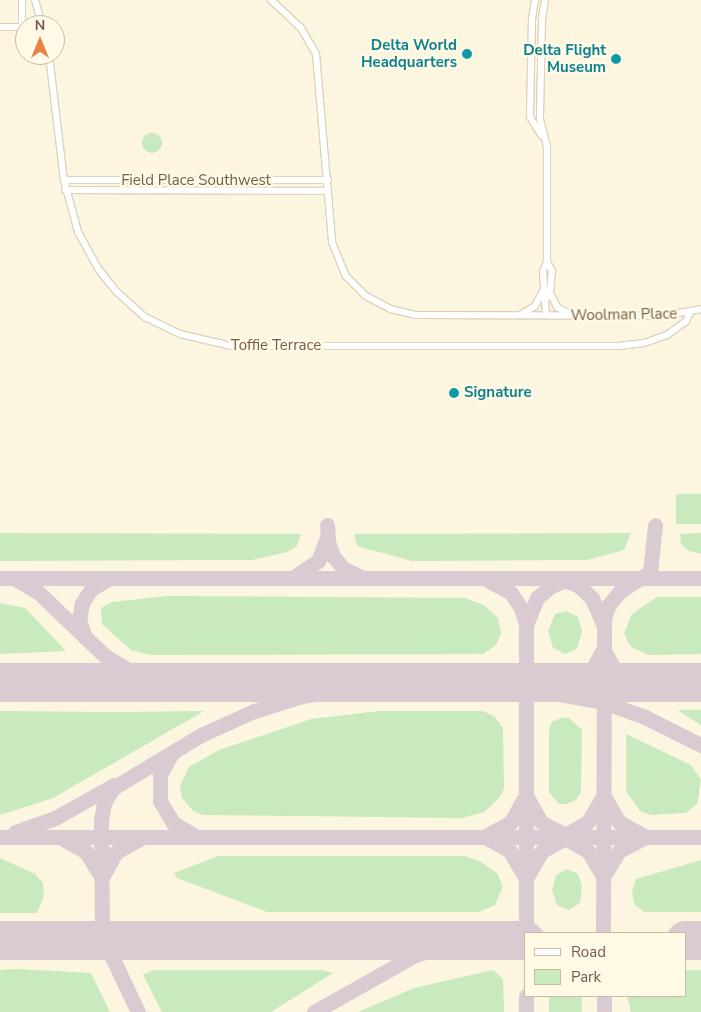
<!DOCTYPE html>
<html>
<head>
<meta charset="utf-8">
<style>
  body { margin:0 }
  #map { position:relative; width:701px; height:1012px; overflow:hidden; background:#fcf6e0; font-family:"Nunito Sans",sans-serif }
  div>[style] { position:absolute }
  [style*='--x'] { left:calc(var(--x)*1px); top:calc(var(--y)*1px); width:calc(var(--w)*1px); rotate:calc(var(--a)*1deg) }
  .green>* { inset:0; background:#c9e9bf; transform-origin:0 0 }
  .round { border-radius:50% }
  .taxiway>* { height:15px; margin:-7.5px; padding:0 7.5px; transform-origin:7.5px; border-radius:7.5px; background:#dacbd2 }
  .runway>* { height:39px; margin:-19.5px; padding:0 19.5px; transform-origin:19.5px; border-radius:19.5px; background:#dacbd2 }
  .roads { filter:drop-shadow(1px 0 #dfd3bc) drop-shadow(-1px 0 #dfd3bc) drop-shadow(0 1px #dfd3bc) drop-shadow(0 -1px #dfd3bc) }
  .minor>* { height:6px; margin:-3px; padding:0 3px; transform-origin:3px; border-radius:3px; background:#fff }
  .dots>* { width:14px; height:14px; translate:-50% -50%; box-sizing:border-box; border:2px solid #fff9e6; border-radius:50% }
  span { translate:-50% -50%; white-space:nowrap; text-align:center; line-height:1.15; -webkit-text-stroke:5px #fff9e6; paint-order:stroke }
  .culture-label { font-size:15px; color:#0d838f; font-weight:700 }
  .right { translate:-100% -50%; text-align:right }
  .left { translate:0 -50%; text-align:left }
  .street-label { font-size:15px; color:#725e48 }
  .legend { position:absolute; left:524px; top:932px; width:162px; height:65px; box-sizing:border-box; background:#fff9e6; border:1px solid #c7bba7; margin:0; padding:6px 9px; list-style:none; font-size:15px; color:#725e48 }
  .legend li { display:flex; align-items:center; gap:10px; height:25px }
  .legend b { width:25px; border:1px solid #c7bba7 }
  .north { position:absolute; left:15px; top:15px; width:50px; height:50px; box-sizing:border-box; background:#fff9e6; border:1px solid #c7bba7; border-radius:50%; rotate:0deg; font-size:14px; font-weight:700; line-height:20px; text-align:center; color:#725e48 }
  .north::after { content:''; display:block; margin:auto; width:18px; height:22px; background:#e68345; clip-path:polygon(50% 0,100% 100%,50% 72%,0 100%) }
</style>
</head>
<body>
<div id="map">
  <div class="green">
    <div class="round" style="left:142px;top:133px;width:20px;height:20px"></div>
    <div style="left:676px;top:494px;width:25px;height:30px"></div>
    <div style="clip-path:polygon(0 533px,301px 534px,297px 546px,287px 552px,252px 560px,0 561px)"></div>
    <div style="clip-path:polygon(631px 533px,624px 550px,587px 560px,412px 561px,357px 546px,354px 534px)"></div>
    <div style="clip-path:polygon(701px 533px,701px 554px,689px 551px,681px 544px,680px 534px)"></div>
    <div style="clip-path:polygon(167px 596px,465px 598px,484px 605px,498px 618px,501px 633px,496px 645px,483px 654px,150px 655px,131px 650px,102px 624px,101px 608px,112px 602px)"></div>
    <div style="clip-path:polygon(657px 597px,701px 597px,701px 654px,648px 655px,630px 646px,624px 633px,632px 614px)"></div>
    <div style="clip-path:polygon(0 603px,25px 608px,66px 651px,0 654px)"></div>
    <div style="clip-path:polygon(566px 611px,578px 617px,582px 631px,577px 649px,565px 654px,553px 648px,548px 631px,555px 614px)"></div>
    <div style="clip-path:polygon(678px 710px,701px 710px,701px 725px,686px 716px)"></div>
    <div style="clip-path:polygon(0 711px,118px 712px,204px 711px,53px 798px,0 815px)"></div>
    <div style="clip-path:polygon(379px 711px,483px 711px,494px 716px,503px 728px,504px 789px,499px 798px,484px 812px,462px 818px,202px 815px,193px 811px,182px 798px,180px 786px,189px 767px,219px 750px,311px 719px)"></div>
    <div style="clip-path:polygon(561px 718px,569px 718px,582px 730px,581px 792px,576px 800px,567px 804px,559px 804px,549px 792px,549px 729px,552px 722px)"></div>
    <div style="clip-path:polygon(626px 734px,691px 765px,701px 780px,697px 804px,686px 813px,651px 815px,640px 811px,626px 791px)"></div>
    <div style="clip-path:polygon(218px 856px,465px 856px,481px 862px,497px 873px,503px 886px,495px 905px,479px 912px,267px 912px,177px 878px,174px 873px)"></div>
    <div style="clip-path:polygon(0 858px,35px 874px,43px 883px,44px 896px,37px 913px,0 913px)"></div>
    <div style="clip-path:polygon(701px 860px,701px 912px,644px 912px,634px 904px,632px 891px,636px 879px)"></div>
    <div style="clip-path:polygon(567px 869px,578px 874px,582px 885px,580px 903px,569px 910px,557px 905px,552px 890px,556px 875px)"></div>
    <div style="clip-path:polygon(19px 969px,91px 973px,110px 1012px,0 1012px,0 970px)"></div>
    <div style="clip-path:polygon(153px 970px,322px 970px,333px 973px,271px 1012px,162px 1012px,143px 975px)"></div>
    <div style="clip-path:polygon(493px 970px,503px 979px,504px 1012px,358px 1012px,414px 988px)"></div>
    <div style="clip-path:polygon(685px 970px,701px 970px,701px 1012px,631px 1012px,627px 996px,685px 996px)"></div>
    <div style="left:549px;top:996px;width:33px;height:16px"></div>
  </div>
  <div class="taxiway">
    <div style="--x:327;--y:525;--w:16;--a:86"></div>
    <div style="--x:328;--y:541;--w:16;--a:72"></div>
    <div style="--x:333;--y:556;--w:17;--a:50"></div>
    <div style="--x:344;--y:569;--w:19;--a:25"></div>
    <div style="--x:294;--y:577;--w:29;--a:-34"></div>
    <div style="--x:318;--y:561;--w:26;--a:-69"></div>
    <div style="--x:0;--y:578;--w:701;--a:0"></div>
    <div style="--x:17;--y:580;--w:24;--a:30"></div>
    <div style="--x:38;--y:592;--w:93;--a:43.7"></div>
    <div style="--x:105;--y:656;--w:29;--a:31"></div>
    <div style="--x:130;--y:671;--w:35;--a:18"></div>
    <div style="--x:487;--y:580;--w:27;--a:28"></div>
    <div style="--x:511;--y:593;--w:18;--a:56"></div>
    <div style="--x:521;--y:608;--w:17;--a:73"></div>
    <div style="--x:565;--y:580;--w:15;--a:23"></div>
    <div style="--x:579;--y:586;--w:18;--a:43"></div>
    <div style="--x:592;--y:598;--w:28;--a:67"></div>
    <div style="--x:85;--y:637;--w:18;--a:-109"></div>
    <div style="--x:79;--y:620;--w:17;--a:-80"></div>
    <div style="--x:82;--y:603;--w:17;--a:-57"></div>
    <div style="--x:91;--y:589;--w:20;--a:-30"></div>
    <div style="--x:604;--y:651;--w:22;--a:60"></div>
    <div style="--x:615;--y:670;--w:26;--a:28"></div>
    <div style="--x:493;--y:682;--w:112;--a:10.3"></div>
    <div style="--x:603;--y:702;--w:45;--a:19.7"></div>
    <div style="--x:645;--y:717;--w:63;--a:26.6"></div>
    <div style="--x:569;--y:682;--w:26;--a:-28"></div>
    <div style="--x:592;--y:670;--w:21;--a:-62"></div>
    <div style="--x:172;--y:753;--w:25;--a:119"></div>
    <div style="--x:160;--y:775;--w:26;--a:90"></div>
    <div style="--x:160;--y:801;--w:26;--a:59"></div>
    <div style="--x:173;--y:823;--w:24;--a:30"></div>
    <div style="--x:605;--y:798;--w:28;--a:60"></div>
    <div style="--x:619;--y:822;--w:26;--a:29"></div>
    <div style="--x:528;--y:799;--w:26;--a:61"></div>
    <div style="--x:541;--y:822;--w:27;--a:28"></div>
    <div style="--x:15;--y:832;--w:42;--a:-19.3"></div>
    <div style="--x:55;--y:818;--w:68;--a:-29.2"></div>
    <div style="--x:487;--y:835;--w:27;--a:-28"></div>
    <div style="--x:511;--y:822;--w:26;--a:-61"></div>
    <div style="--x:565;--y:835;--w:26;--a:-29"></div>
    <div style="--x:588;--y:822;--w:28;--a:-60"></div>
    <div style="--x:0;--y:837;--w:701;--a:0"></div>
    <div style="--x:487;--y:838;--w:26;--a:29"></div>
    <div style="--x:510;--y:851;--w:28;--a:60"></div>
    <div style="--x:63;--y:839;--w:26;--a:29"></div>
    <div style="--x:86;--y:852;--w:25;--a:58"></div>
    <div style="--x:567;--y:839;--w:24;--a:30"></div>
    <div style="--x:588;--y:851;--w:27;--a:59"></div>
    <div style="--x:605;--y:874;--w:27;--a:-59"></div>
    <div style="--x:619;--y:851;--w:27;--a:-28"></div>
    <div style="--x:528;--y:875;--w:28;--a:-60"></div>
    <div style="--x:542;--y:851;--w:26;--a:-29"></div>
    <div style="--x:103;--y:876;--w:27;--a:-62"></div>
    <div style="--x:116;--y:852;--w:26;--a:-29"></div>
    <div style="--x:526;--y:933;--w:308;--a:-90"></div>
    <div style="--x:526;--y:625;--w:29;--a:-68"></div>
    <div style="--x:537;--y:598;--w:18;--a:-41"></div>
    <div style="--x:551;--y:586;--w:15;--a:-23"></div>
    <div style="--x:603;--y:933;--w:314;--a:-89.8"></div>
    <div style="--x:604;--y:619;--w:14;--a:-73"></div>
    <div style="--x:608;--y:606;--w:19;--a:-51"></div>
    <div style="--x:620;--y:591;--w:36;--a:-32"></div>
    <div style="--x:650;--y:572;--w:47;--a:-83.9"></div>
    <div style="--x:526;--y:996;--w:16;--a:90"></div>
    <div style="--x:604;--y:996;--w:16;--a:90"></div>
    <div style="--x:138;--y:1012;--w:84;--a:-115.3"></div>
    <div style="--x:102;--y:936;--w:116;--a:-90.5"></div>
    <div style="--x:101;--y:820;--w:17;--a:-80"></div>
    <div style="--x:104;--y:803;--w:17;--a:-59"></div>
    <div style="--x:113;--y:788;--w:103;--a:-31.1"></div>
    <div style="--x:201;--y:735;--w:58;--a:-24.4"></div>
    <div style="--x:254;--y:711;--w:50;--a:-17.4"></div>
    <div style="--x:302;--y:696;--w:83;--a:-9.7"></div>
    <div style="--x:314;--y:1012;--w:116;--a:-29.4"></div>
    <div style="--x:415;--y:955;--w:36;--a:-16"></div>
    <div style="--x:450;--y:945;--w:40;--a:-7.1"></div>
  </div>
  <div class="runway">
    <div style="--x:0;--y:682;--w:701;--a:0"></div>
    <div style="--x:0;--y:940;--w:525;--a:0"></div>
    <div style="--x:685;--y:940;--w:16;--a:0"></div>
  </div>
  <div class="roads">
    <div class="minor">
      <div style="--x:35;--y:0;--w:26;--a:74"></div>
      <div style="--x:271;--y:0;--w:41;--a:43"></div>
      <div style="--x:301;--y:28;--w:30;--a:60"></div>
      <div style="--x:316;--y:54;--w:189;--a:85.1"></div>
      <div style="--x:332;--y:242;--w:37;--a:68"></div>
      <div style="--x:346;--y:276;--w:28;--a:45"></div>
      <div style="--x:366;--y:296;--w:27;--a:28"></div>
      <div style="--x:390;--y:309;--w:26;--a:13"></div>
      <div style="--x:415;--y:315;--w:247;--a:0.2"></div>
      <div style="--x:662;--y:316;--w:40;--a:-10"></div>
      <div style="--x:535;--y:0;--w:18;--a:99"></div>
      <div style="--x:532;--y:18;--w:99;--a:91.2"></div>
      <div style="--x:530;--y:117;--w:22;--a:58"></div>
      <div style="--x:545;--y:0;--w:20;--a:99"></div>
      <div style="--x:542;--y:20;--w:99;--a:91.2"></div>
      <div style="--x:540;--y:119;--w:29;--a:76"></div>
      <div style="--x:547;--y:147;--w:115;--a:90"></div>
      <div style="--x:547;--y:262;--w:10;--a:114"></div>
      <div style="--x:543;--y:271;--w:44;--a:86.1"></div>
      <div style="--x:0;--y:27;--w:24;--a:0"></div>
      <div style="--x:22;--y:27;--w:27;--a:-90"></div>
      <div style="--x:49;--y:55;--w:126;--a:83.2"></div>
      <div style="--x:64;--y:180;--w:54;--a:74.9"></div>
      <div style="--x:78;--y:232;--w:43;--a:61.1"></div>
      <div style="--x:99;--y:270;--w:28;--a:51"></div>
      <div style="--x:117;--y:292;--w:38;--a:42"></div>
      <div style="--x:145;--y:317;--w:39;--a:26"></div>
      <div style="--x:180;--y:334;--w:52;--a:13.2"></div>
      <div style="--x:231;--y:346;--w:388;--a:0"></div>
      <div style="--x:619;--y:346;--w:25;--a:-7"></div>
      <div style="--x:644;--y:343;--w:24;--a:-19"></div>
      <div style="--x:667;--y:335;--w:24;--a:-36"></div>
      <div style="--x:686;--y:321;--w:9;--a:-63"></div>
      <div style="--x:64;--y:180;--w:264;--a:0"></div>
      <div style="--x:65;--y:190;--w:263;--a:0.2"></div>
      <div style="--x:550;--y:293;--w:16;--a:63"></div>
      <div style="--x:557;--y:307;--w:15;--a:28"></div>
      <div style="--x:546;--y:299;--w:7;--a:-56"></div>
      <div style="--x:550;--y:293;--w:22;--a:-85"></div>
      <div style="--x:552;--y:271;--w:10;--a:-119"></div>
      <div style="--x:520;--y:315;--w:17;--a:-31"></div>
      <div style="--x:535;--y:306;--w:17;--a:-62"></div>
    </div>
  </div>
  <div class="dots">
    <div style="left:467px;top:54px;background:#0f9aa8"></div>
    <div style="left:616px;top:59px;background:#0f9aa8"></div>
    <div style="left:454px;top:393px;background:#0f9aa8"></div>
  </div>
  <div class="culture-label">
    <span class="right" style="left:457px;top:54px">Delta World<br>Headquarters</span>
    <span class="right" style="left:606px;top:59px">Delta Flight<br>Museum</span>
    <span class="left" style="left:464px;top:393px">Signature</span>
  </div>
  <div class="street-label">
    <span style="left:196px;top:181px">Field Place Southwest</span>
    <span style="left:624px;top:315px;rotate:-1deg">Woolman Place</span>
    <span style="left:276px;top:346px">Toffie Terrace</span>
  </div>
  <ul class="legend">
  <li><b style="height:6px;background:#fff"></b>Road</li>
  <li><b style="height:14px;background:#c9e9bf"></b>Park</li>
  </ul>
  <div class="north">N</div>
</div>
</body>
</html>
